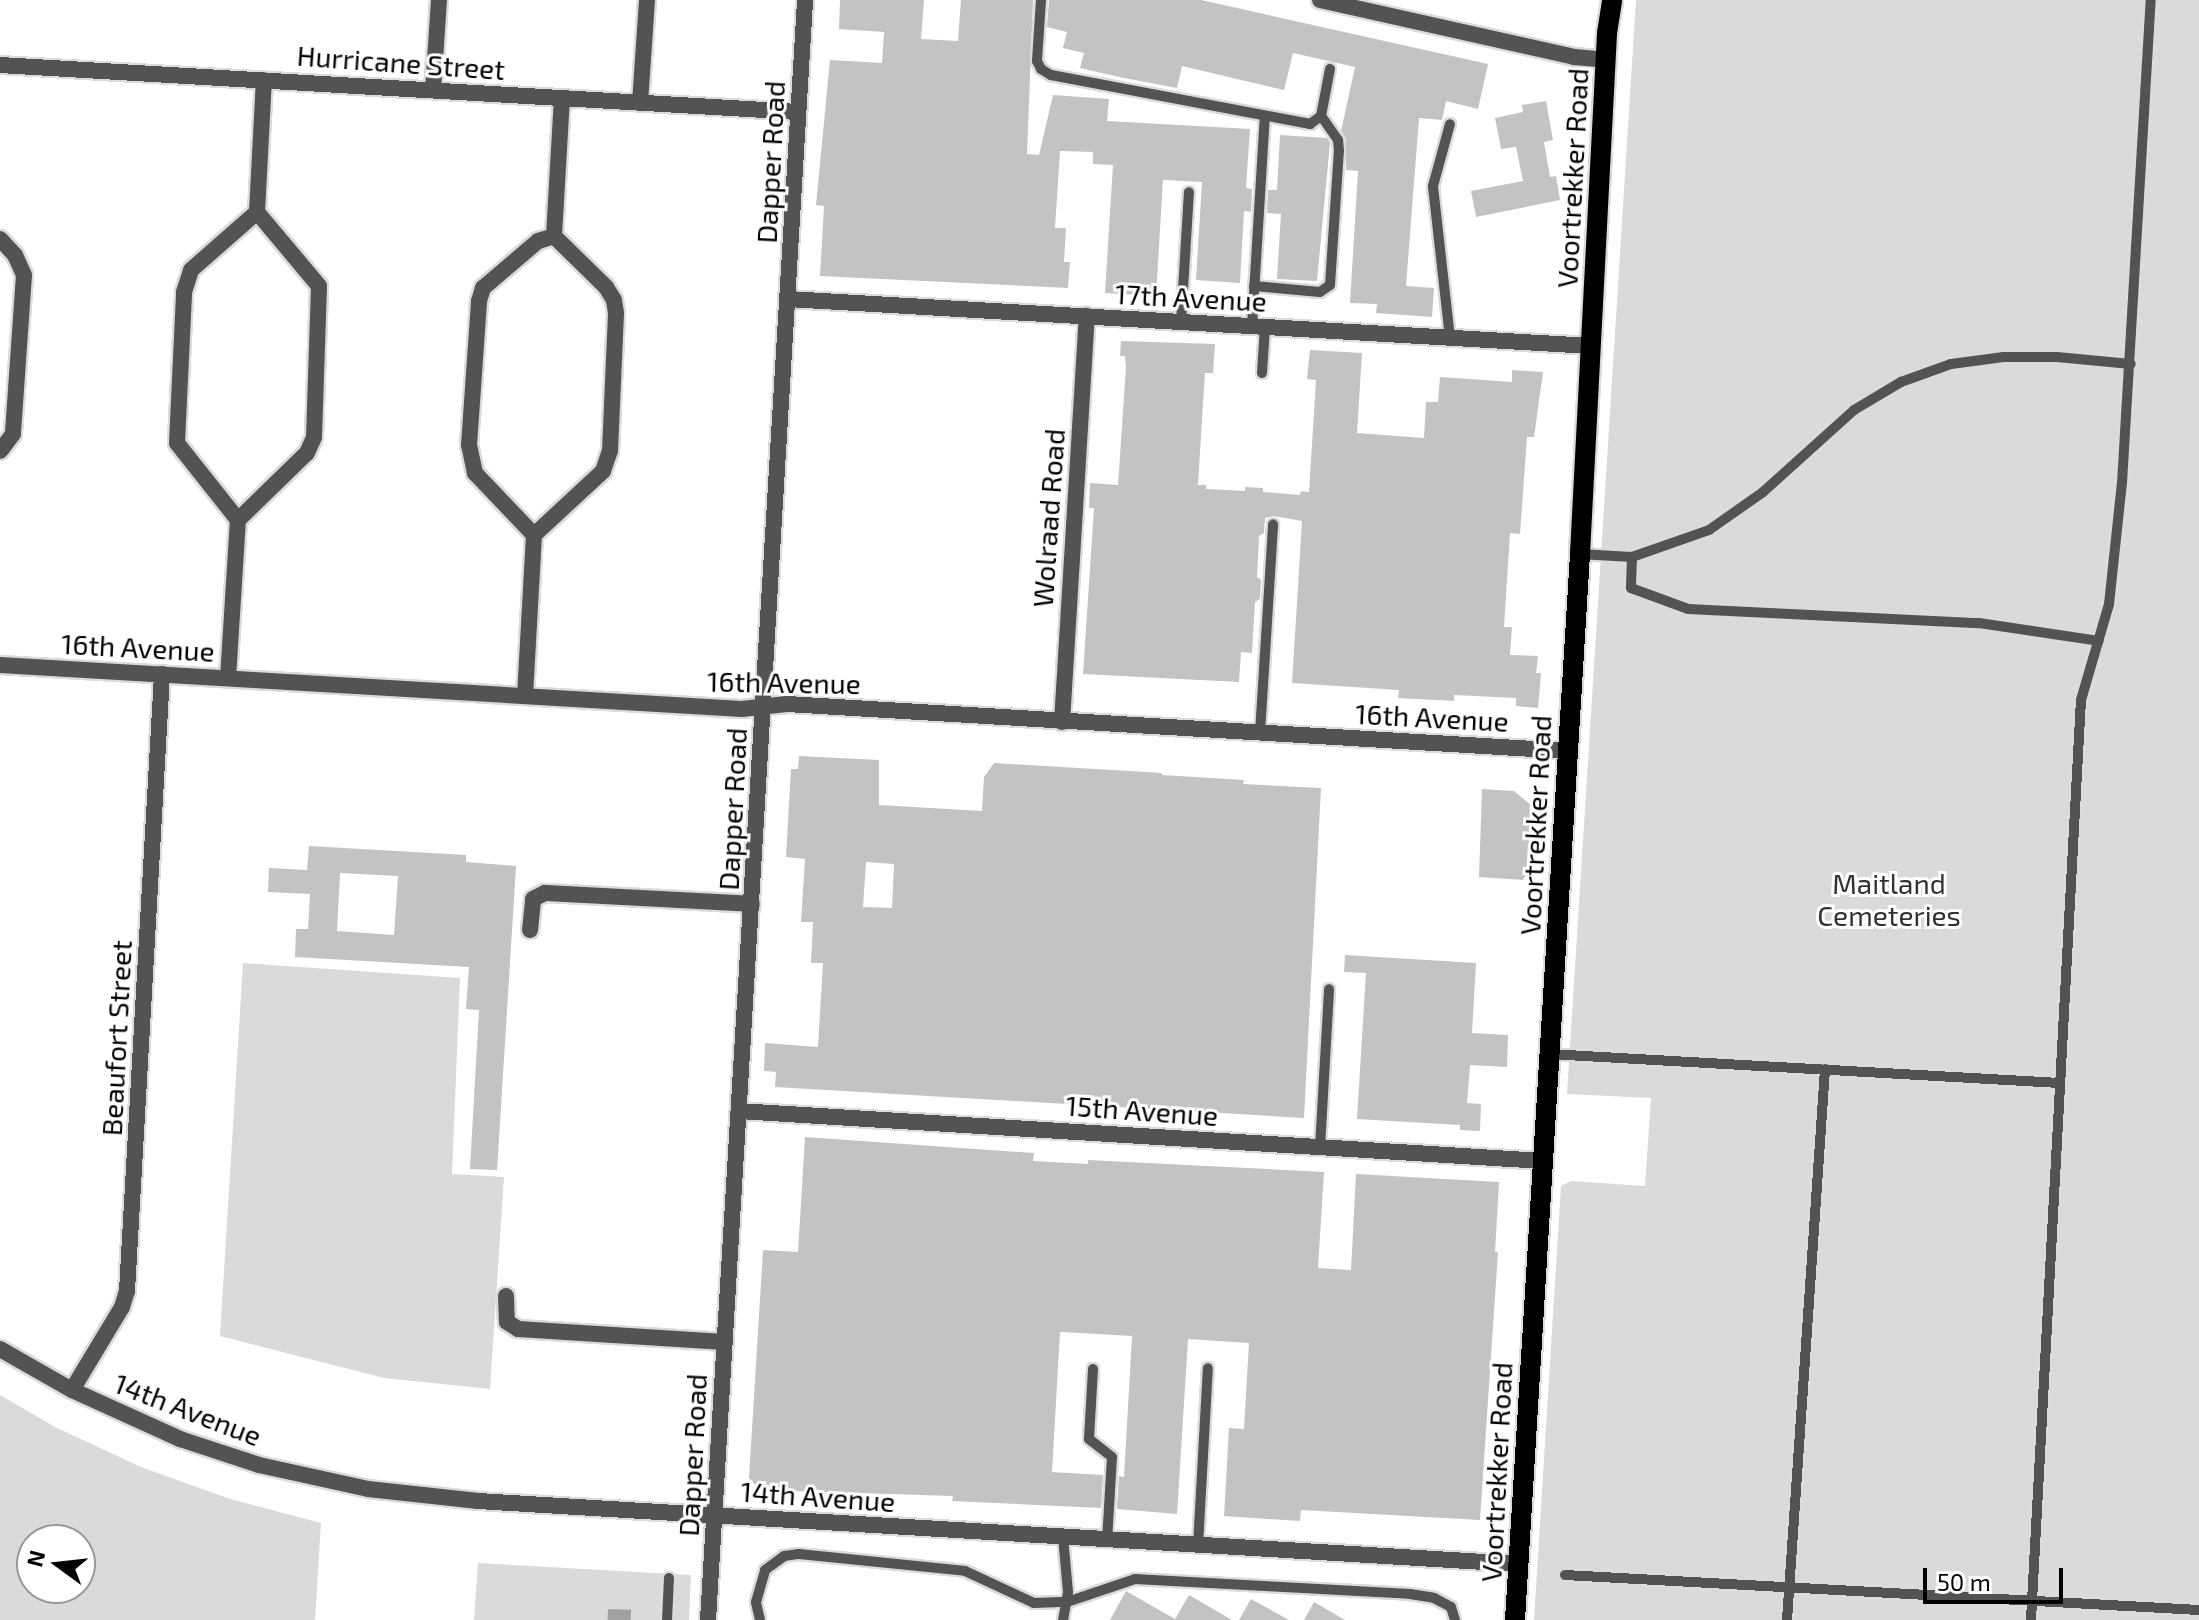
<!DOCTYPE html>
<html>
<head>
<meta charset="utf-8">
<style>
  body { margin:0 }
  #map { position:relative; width:2199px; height:1620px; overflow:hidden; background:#fff; font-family:"Exo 2",sans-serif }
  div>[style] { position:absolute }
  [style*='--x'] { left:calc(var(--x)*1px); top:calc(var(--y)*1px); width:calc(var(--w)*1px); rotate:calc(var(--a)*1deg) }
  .green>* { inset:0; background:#dadada }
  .water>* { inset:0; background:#a1a1a1; transform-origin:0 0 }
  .building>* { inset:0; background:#c3c3c3 }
  .roads { filter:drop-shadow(2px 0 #dbdbdb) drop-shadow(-2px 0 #dbdbdb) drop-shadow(0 2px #dbdbdb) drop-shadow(0 -2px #dbdbdb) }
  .service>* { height:10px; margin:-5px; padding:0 5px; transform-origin:5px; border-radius:5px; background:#535353 }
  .minor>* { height:16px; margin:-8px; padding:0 8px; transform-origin:8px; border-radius:8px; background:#535353 }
  .primary>* { height:20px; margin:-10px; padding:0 10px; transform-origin:10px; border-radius:10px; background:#000 }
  span { translate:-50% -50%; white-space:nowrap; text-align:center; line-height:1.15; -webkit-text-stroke:6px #fff; paint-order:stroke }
  .street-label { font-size:28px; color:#000 }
  .park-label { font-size:28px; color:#313131 }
  .north { position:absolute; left:16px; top:1524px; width:80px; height:80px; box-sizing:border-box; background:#fff; border:2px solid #999; border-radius:50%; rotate:285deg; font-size:22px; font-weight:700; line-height:32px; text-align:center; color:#000 }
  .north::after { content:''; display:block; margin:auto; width:28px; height:36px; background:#000; clip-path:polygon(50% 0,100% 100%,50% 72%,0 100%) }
  .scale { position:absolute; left:1923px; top:1568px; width:140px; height:36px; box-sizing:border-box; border:4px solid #000; border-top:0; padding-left:10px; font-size:24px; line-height:28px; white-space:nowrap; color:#000; -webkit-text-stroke:6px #fff; paint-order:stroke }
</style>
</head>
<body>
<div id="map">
  <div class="green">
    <div style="clip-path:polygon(1636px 0,2199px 0,2199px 1620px,1534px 1620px,1561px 1186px,1571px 1181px,1645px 1186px,1651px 1098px,1567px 1094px)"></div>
    <div style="clip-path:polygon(243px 963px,460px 978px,452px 1174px,504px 1177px,490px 1389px,384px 1378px,220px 1336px)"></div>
    <div style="clip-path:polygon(evenodd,0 1395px,55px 1427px,141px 1467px,230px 1499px,321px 1523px,315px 1620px,0 1620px,0 1395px,32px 1540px,80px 1540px,80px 1588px,32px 1588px,32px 1540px)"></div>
    <div style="clip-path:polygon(478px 1563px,691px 1575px,689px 1620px,474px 1620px)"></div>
  </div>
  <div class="water">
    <div style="left:608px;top:1609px;width:23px;height:11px;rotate:2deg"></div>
  </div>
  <div class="building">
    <div style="clip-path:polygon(840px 0,924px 0,921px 39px,958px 41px,961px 0,1033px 0,1027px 154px,1039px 155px,1053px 95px,1109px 99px,1107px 121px,1250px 129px,1246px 188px,1252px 189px,1251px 212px,1244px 211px,1240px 283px,1196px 280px,1202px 182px,1163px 180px,1156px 296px,1105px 293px,1113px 165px,1093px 164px,1093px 152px,1060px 151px,1055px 228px,1066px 228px,1064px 262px,1070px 262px,1068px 288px,820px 276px,824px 206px,816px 205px,830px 60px,882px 63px,884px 32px,839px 29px)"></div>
    <div style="clip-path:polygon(1049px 0,1201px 0,1488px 64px,1478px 109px,1446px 101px,1442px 120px,1419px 118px,1406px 286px,1434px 288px,1432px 317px,1376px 313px,1377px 304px,1350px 303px,1358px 171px,1346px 170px,1346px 139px,1341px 131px,1355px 67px,1293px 53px,1284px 90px,1182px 66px,1177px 88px,1124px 78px,1080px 68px,1084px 53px,1063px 48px,1067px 32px,1047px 27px)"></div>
    <div style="clip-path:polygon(1546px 101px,1553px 140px,1544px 142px,1550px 177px,1556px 176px,1560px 200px,1476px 217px,1471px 191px,1523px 181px,1516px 147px,1501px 149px,1495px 118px,1523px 112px,1522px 105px)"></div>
    <div style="clip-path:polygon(1280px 135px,1327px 138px,1330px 143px,1317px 281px,1277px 279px,1281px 214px,1267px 213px,1268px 190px,1277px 190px)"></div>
    <div style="clip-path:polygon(1121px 341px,1215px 344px,1213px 373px,1205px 373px,1203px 403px,1198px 485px,1206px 485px,1206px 489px,1245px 491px,1245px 487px,1263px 488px,1263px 492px,1300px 495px,1301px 491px,1309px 492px,1316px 380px,1307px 379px,1310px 350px,1362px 353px,1357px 433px,1424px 438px,1426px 402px,1438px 402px,1440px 377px,1512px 382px,1512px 370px,1543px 372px,1534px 437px,1527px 437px,1520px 534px,1510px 533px,1504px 627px,1512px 627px,1510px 655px,1538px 656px,1536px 673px,1541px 673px,1538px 708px,1516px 706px,1516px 698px,1454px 695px,1454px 701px,1398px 698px,1399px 690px,1292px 683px,1302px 521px,1274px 516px,1265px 518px,1264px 533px,1259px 536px,1257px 577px,1261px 580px,1260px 599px,1255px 602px,1252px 653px,1241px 652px,1239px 682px,1083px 674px,1094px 508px,1089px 508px,1090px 483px,1118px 485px,1126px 367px,1125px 356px,1120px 356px)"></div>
    <div style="clip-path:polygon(evenodd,799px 756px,879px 760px,879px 805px,982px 811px,984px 777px,994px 763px,1162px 773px,1162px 775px,1244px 780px,1243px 784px,1321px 788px,1304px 1118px,775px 1087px,776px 1072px,764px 1071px,765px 1043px,818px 1047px,823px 963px,811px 963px,813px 922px,801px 922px,805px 859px,786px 857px,791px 769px,798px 769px,799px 756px,866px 862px,894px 864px,892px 908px,863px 907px,866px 862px)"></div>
    <div style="clip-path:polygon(1482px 789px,1514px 791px,1531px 805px,1528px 872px,1523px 880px,1479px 877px)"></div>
    <div style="clip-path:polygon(evenodd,309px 846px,466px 855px,466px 862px,516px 866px,497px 1170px,470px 1169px,479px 1010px,466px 1009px,469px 967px,295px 957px,296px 929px,308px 929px,310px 894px,268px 892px,269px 868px,307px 870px,309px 846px,340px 873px,398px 876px,394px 935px,337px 931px,340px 873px)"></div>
    <div style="clip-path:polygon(1345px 955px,1476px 963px,1472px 1033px,1508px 1035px,1507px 1067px,1470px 1065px,1467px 1103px,1481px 1104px,1480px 1131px,1460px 1130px,1460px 1125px,1357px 1119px,1366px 973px,1344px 972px)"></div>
    <div style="clip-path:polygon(805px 1137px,1034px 1153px,1033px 1161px,1088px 1164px,1088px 1160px,1324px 1172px,1318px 1268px,1351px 1270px,1356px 1174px,1499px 1182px,1495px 1252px,1498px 1252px,1480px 1520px,1301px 1510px,1300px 1521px,1224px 1516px,1229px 1428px,1244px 1429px,1249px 1343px,1188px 1339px,1177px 1514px,1117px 1509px,1119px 1476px,1124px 1477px,1132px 1336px,1063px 1332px,1060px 1332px,1052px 1472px,1103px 1475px,1101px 1508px,952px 1501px,953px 1496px,760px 1490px,749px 1478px,763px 1250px,798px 1252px)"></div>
    <div style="clip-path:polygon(1126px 1591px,1175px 1619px,1189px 1595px,1232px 1620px,1110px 1620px)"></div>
    <div style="clip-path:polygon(1251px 1599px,1289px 1620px,1239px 1620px)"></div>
    <div style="clip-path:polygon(1314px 1602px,1345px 1620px,1304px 1620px)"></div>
  </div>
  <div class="roads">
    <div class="service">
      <div style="--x:1041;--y:0;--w:61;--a:93.8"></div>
      <div style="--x:1037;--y:61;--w:9;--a:63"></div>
      <div style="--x:1041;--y:69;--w:12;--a:31"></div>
      <div style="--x:1051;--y:75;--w:264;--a:10.7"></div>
      <div style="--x:1310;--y:124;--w:14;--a:-36"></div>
      <div style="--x:1321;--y:116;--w:48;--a:-79.2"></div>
      <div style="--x:1254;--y:286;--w:66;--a:5.2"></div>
      <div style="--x:1320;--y:292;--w:12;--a:-35"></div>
      <div style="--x:1330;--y:285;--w:134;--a:-86.2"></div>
      <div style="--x:1339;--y:151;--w:11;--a:-95"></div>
      <div style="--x:1338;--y:140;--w:29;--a:-125"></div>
      <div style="--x:1181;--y:322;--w:130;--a:-86.5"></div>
      <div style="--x:1252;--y:326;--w:210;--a:-86.5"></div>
      <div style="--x:1450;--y:338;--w:153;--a:-96.4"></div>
      <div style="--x:1433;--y:186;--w:64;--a:-74.7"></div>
      <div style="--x:1262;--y:373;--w:46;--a:-86.3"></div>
      <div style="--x:1580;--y:554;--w:52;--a:3.3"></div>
      <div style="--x:1632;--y:557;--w:31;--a:92"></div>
      <div style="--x:1631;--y:588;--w:61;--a:20.2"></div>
      <div style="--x:1688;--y:609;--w:291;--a:2.8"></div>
      <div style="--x:1979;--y:623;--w:121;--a:8.5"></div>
      <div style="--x:1632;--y:557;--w:82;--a:-19.3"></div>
      <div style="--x:1709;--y:530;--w:66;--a:-35.1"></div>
      <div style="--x:1763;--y:492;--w:122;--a:-42"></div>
      <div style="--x:1854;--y:410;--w:55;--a:-30.8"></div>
      <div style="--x:1901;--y:382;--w:53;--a:-19.8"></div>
      <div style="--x:1951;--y:364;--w:53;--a:-7.5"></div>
      <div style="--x:2004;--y:357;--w:53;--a:0"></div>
      <div style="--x:2057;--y:357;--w:74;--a:5.4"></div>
      <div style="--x:1260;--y:733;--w:209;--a:-86.4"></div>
      <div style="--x:1549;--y:1054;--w:511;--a:3.25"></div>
      <div style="--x:1320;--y:1147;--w:158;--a:-86.7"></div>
      <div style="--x:1093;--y:1369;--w:70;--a:93.3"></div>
      <div style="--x:1089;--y:1439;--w:29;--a:38"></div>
      <div style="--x:1112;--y:1457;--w:83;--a:93.4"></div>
      <div style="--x:1063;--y:1537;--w:55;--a:84.8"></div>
      <div style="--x:1068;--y:1592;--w:28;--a:100"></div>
      <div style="--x:1198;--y:1545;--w:177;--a:-86.8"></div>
      <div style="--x:1565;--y:1575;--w:635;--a:3.16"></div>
      <div style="--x:667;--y:1620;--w:42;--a:-87.3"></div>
      <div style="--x:760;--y:1620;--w:18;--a:-103"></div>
      <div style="--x:756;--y:1602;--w:33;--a:-74"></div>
      <div style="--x:765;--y:1570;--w:24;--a:-36"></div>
      <div style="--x:784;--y:1556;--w:15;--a:-8"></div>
      <div style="--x:799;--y:1554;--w:167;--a:5.8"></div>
      <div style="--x:965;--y:1571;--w:76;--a:24.9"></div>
      <div style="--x:1034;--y:1603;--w:33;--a:-2"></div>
      <div style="--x:1067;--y:1602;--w:72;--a:-18.7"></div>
      <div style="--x:1135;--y:1579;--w:275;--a:3.1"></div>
      <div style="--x:1410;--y:1594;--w:24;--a:9"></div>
      <div style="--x:1434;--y:1598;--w:19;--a:28"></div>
      <div style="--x:1451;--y:1607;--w:14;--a:73"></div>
      <div style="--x:1787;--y:1620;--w:552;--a:-86.05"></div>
      <div style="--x:2031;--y:1620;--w:921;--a:-86.89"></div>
      <div style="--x:2081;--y:700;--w:100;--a:-73.7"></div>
      <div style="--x:2109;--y:604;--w:122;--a:-83.9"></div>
      <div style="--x:2122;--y:483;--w:484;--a:-86.6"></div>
    </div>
    <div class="minor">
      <div style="--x:1320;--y:0;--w:260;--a:12.6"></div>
      <div style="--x:1574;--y:57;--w:32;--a:5"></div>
      <div style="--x:0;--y:65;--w:799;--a:3.37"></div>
      <div style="--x:433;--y:90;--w:90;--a:-86.2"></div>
      <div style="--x:640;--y:103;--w:103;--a:-86.1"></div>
      <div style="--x:0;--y:239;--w:22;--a:47"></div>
      <div style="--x:15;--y:255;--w:22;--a:66"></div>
      <div style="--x:24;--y:275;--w:159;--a:94"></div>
      <div style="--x:13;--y:434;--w:21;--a:127"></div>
      <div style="--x:788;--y:299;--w:804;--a:3.35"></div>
      <div style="--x:238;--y:520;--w:96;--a:-44.2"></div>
      <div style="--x:307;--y:453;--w:17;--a:-66"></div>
      <div style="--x:314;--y:437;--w:151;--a:-88.1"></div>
      <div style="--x:319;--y:286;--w:97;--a:-130"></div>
      <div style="--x:257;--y:212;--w:132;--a:-87"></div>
      <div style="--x:534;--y:535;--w:86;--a:-133.6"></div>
      <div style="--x:475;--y:473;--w:29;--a:-102"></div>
      <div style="--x:469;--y:445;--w:144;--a:-86"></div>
      <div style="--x:479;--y:301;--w:14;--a:-73"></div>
      <div style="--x:483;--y:288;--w:72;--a:-40.5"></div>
      <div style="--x:538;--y:241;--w:17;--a:-17"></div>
      <div style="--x:0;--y:665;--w:743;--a:3.39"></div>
      <div style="--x:742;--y:709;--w:45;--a:-6.3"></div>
      <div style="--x:787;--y:704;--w:781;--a:3.45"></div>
      <div style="--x:228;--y:678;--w:158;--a:-86.4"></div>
      <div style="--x:238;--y:520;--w:98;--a:-128.4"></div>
      <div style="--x:177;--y:443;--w:151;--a:-87.3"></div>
      <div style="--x:184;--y:292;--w:23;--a:-72"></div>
      <div style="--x:191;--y:270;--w:88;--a:-41.3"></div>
      <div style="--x:525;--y:696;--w:161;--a:-86.8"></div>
      <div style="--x:534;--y:535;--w:94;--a:-42.8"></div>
      <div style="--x:603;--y:471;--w:21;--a:-71"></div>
      <div style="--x:610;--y:451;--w:138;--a:-87.5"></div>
      <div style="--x:616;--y:313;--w:13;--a:-99"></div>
      <div style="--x:614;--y:300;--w:15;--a:-122"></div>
      <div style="--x:606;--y:287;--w:73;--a:-135.6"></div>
      <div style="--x:554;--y:236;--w:138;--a:-86.7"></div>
      <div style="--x:1062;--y:722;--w:407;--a:-86.5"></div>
      <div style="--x:530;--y:930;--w:31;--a:-84"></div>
      <div style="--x:533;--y:899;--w:13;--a:-27"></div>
      <div style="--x:545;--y:893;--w:207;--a:3"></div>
      <div style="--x:739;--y:1111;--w:805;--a:3.56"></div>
      <div style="--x:506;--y:1296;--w:26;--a:88"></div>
      <div style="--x:507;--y:1322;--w:13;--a:32"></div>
      <div style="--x:518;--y:1329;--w:207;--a:3.6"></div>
      <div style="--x:0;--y:1349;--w:83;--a:29.7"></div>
      <div style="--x:72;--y:1390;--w:119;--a:24.4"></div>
      <div style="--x:180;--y:1439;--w:83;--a:18.2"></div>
      <div style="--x:259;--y:1465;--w:112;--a:12.4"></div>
      <div style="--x:368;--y:1489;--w:111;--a:6.2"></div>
      <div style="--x:478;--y:1501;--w:1042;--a:3.47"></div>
      <div style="--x:72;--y:1390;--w:97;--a:-58.9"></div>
      <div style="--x:122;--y:1307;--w:17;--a:-73"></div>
      <div style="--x:127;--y:1291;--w:618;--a:-86.75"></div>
      <div style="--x:708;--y:1620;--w:1623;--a:-86.57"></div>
    </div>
    <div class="primary">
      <div style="--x:1515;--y:1620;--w:1068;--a:-86.51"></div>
      <div style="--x:1580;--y:554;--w:522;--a:-87.03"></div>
      <div style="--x:1607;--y:33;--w:33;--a:-81"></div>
    </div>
  </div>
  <div class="street-label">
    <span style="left:401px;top:62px;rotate:4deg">Hurricane Street</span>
    <span style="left:770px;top:162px;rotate:-87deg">Dapper Road</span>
    <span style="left:1572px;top:178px;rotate:-87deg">Voortrekker Road</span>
    <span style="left:1191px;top:297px;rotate:3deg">17th Avenue</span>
    <span style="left:1048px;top:518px;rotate:-86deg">Wolraad Road</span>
    <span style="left:138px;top:647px;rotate:3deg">16th Avenue</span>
    <span style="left:784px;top:682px;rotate:1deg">16th Avenue</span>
    <span style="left:1432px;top:717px;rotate:3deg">16th Avenue</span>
    <span style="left:732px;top:809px;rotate:-87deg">Dapper Road</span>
    <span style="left:1535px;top:825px;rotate:-87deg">Voortrekker Road</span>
    <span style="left:116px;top:1038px;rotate:-87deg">Beaufort Street</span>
    <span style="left:1142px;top:1110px;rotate:4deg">15th Avenue</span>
    <span style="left:188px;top:1409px;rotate:21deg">14th Avenue</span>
    <span style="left:692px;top:1455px;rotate:-87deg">Dapper Road</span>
    <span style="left:1496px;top:1472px;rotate:-87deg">Voortrekker Road</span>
    <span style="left:818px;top:1496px;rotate:4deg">14th Avenue</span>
  </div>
  <div class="park-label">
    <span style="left:1889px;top:899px">Maitland<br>Cemeteries</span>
  </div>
  <div class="north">N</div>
  <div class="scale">50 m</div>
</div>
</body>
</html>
